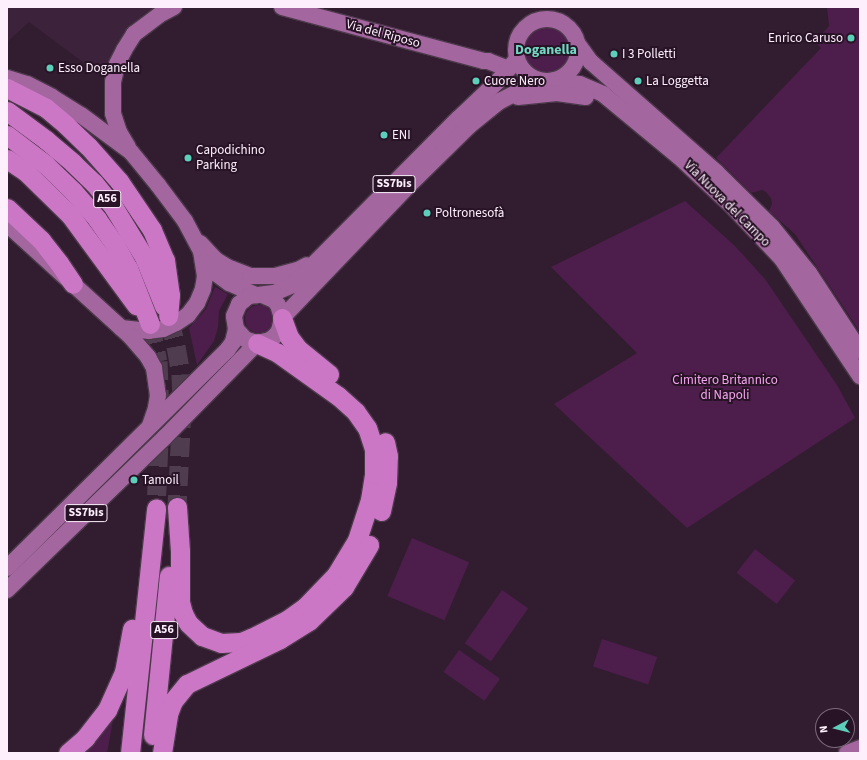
<!DOCTYPE html>
<html>
<head>
<meta charset="utf-8">
<style>
  body { margin:0 }
  #map { position:relative; width:867px; height:760px; overflow:hidden; background:#321d30; font-family:"Source Sans 3",sans-serif }
  div>[style] { position:absolute }
  [style*='--x'] { left:calc(var(--x)*1px); top:calc(var(--y)*1px); width:calc(var(--w)*1px); rotate:calc(var(--a)*1deg) }
  .built>* { inset:0; background:#3c223b }
  .green>* { inset:0; background:#4d1d4b; transform-origin:0 0 }
  .round { border-radius:50% }
  .motorway-tunnel>* { height:19px; margin-top:-9.5px; transform-origin:0; background:repeating-linear-gradient(90deg,#503c4f 0 19px,transparent 0 29px) }
  .roads { filter:drop-shadow(1px 0 #4b394a) drop-shadow(-1px 0 #4b394a) drop-shadow(0 1px #4b394a) drop-shadow(0 -1px #4b394a) }
  .primary>* { height:16px; margin:-8px; padding:0 8px; transform-origin:8px; border-radius:8px; background:#a3669f }
  .primary>.ring { margin:-8px; padding:0; box-sizing:content-box; background:none; border:16px solid #a3669f; border-radius:50% }
  .motorway>* { height:19px; margin:-9.5px; padding:0 9.5px; transform-origin:9.5px; border-radius:9.5px; background:#cc76c6 }
  .dots>* { width:11px; height:11px; translate:-50% -50%; box-sizing:border-box; border:2px solid #281326; border-radius:50% }
  span { translate:-50% -50%; white-space:nowrap; text-align:center; line-height:1.15; -webkit-text-stroke:4px #281326; paint-order:stroke }
  .shield-label span { padding:1px 3px; background:#281326; border:1px solid; border-radius:3px; -webkit-text-stroke-width:0 }
  .shield-label { font-size:12px; color:#fdeffc; font-weight:700 }
  .street-label { font-size:13px; color:#fdeffc }
  .poi-label { font-size:13px; color:#fdeffc }
  .right { translate:-100% -50%; text-align:right }
  .left { translate:0 -50%; text-align:left }
  .park-label { font-size:13px; color:#f5a6ef }
  .neighbourhood-label { font-size:14px; color:#72d8c4; font-weight:700 }
  .frame { position:absolute; inset:0; border:8px solid #fdeffc; pointer-events:none }
  .north { position:absolute; left:815px; top:708px; width:40px; height:40px; box-sizing:border-box; background:#281326; border:1px solid #7d6b7c; border-radius:50%; rotate:263deg; font-size:11px; font-weight:700; line-height:16px; text-align:center; color:#fdeffc }
  .north::after { content:''; display:block; margin:auto; width:14px; height:18px; background:#5dceb9; clip-path:polygon(50% 0,100% 100%,50% 72%,0 100%) }
</style>
</head>
<body>
<div id="map">
  <div class="built">
    <div style="clip-path:polygon(7px 7px,157px 7px,145px 13px,129px 28px,116px 45px,103px 77px,29px 22px,7px 42px)"></div>
  </div>
  <div class="green">
    <div style="clip-path:polygon(827px 7px,860px 7px,860px 332px,795px 234px,769px 211px,772px 204px,771px 198px,766px 192px,762px 190px,751px 193px,716px 158px,821px 48px,815px 42px,829px 26px)"></div>
    <div class="round" style="left:520px;top:24px;width:52px;height:52px"></div>
    <div style="clip-path:polygon(685px 201px,735px 246px,765px 279px,837px 385px,855px 418px,687px 528px,554px 404px,637px 353px,551px 267px)"></div>
    <div style="clip-path:polygon(215px 287px,228px 294px,219px 311px,218px 327px,214px 341px,197px 365px,189px 328px,206px 309px)"></div>
    <div class="round" style="left:245px;top:305px;width:28px;height:28px"></div>
    <div style="left:412px;top:538px;width:62px;height:63px;rotate:23deg"></div>
    <div style="left:755px;top:549px;width:51px;height:30px;rotate:38deg"></div>
    <div style="left:502px;top:590px;width:32px;height:65px;rotate:35deg"></div>
    <div style="left:602px;top:639px;width:58px;height:29px;rotate:18deg"></div>
    <div style="left:459px;top:650px;width:50px;height:27px;rotate:35deg"></div>
    <div style="clip-path:polygon(115px 709px,107px 753px,78px 753px)"></div>
  </div>
  <div class="motorway-tunnel">
    <div style="--x:169;--y:319;--w:28;--a:75"></div>
    <div style="--x:176;--y:346;--w:28;--a:80"></div>
    <div style="--x:181;--y:374;--w:34;--a:88"></div>
    <div style="--x:182;--y:408;--w:99;--a:92.9"></div>
    <div style="--x:150;--y:324;--w:38;--a:78"></div>
    <div style="--x:158;--y:361;--w:57;--a:88"></div>
    <div style="--x:160;--y:418;--w:90;--a:92.5"></div>
  </div>
  <div class="roads">
    <div class="primary">
      <div style="--x:282;--y:7;--w:209;--a:15"></div>
      <div style="--x:484;--y:61;--w:4;--a:0"></div>
      <div style="--x:488;--y:61;--w:22;--a:21"></div>
      <div class="ring" style="left:516px;top:19px;width:46px;height:46px"></div>
      <div style="--x:577;--y:43;--w:24;--a:54"></div>
      <div style="--x:591;--y:62;--w:167;--a:41.3"></div>
      <div style="--x:716;--y:172;--w:78;--a:44.5"></div>
      <div style="--x:772;--y:227;--w:59;--a:51.2"></div>
      <div style="--x:809;--y:273;--w:93;--a:56.8"></div>
      <div style="--x:7;--y:78;--w:21;--a:17"></div>
      <div style="--x:27;--y:84;--w:28;--a:27"></div>
      <div style="--x:52;--y:97;--w:34;--a:32"></div>
      <div style="--x:81;--y:115;--w:62;--a:36.5"></div>
      <div style="--x:131;--y:152;--w:43;--a:50.7"></div>
      <div style="--x:158;--y:185;--w:45;--a:53.1"></div>
      <div style="--x:185;--y:221;--w:34;--a:62"></div>
      <div style="--x:201;--y:251;--w:25;--a:81"></div>
      <div style="--x:205;--y:276;--w:13;--a:99"></div>
      <div style="--x:203;--y:289;--w:15;--a:113"></div>
      <div style="--x:197;--y:303;--w:15;--a:127"></div>
      <div style="--x:188;--y:315;--w:14;--a:146"></div>
      <div style="--x:176;--y:323;--w:14;--a:155"></div>
      <div style="--x:163;--y:329;--w:14;--a:172"></div>
      <div style="--x:149;--y:331;--w:28;--a:-174"></div>
      <div style="--x:554;--y:80;--w:26;--a:9"></div>
      <div style="--x:580;--y:84;--w:25;--a:23"></div>
      <div style="--x:603;--y:94;--w:97;--a:39.6"></div>
      <div style="--x:678;--y:156;--w:72;--a:42.8"></div>
      <div style="--x:731;--y:205;--w:74;--a:46.6"></div>
      <div style="--x:782;--y:259;--w:141;--a:56.3"></div>
      <div style="--x:518;--y:97;--w:39;--a:-6"></div>
      <div style="--x:557;--y:93;--w:29;--a:8"></div>
      <div style="--x:128;--y:147;--w:17;--a:-121"></div>
      <div style="--x:119;--y:132;--w:20;--a:-108"></div>
      <div style="--x:113;--y:113;--w:31;--a:-90"></div>
      <div style="--x:113;--y:82;--w:18;--a:-77"></div>
      <div style="--x:117;--y:64;--w:16;--a:-63"></div>
      <div style="--x:124;--y:50;--w:19;--a:-58"></div>
      <div style="--x:134;--y:34;--w:31;--a:-37"></div>
      <div style="--x:159;--y:15;--w:17;--a:-28"></div>
      <div style="--x:7;--y:224;--w:166;--a:42.3"></div>
      <div style="--x:130;--y:336;--w:28;--a:49"></div>
      <div style="--x:148;--y:357;--w:13;--a:61"></div>
      <div style="--x:154;--y:368;--w:27;--a:82"></div>
      <div style="--x:158;--y:395;--w:13;--a:99"></div>
      <div style="--x:156;--y:408;--w:18;--a:109"></div>
      <div style="--x:200;--y:243;--w:23;--a:47"></div>
      <div style="--x:216;--y:260;--w:13;--a:32"></div>
      <div style="--x:227;--y:267;--w:25;--a:21"></div>
      <div style="--x:250;--y:276;--w:25;--a:0"></div>
      <div style="--x:275;--y:276;--w:24;--a:-15"></div>
      <div style="--x:298;--y:270;--w:10;--a:-29"></div>
      <div style="--x:204;--y:262;--w:14;--a:45"></div>
      <div style="--x:214;--y:272;--w:19;--a:36"></div>
      <div style="--x:229;--y:283;--w:30;--a:24"></div>
      <div style="--x:262;--y:295;--w:13;--a:23"></div>
      <div style="--x:274;--y:300;--w:6;--a:51"></div>
      <div style="--x:278;--y:305;--w:14;--a:73"></div>
      <div style="--x:282;--y:318;--w:13;--a:103"></div>
      <div style="--x:279;--y:331;--w:6;--a:129"></div>
      <div style="--x:275;--y:336;--w:6;--a:141"></div>
      <div style="--x:270;--y:340;--w:13;--a:167"></div>
      <div style="--x:257;--y:343;--w:13;--a:-162"></div>
      <div style="--x:245;--y:339;--w:13;--a:-132"></div>
      <div style="--x:236;--y:329;--w:13;--a:-99"></div>
      <div style="--x:234;--y:316;--w:13;--a:-67"></div>
      <div style="--x:239;--y:304;--w:13;--a:-39"></div>
      <div style="--x:249;--y:296;--w:25;--a:-7"></div>
      <div style="--x:274;--y:293;--w:21;--a:-23"></div>
      <div style="--x:293;--y:285;--w:235;--a:-45.2"></div>
      <div style="--x:459;--y:118;--w:54;--a:-43.5"></div>
      <div style="--x:498;--y:81;--w:29;--a:-49"></div>
      <div style="--x:282;--y:318;--w:181;--a:-46.3"></div>
      <div style="--x:407;--y:187;--w:87;--a:-44.5"></div>
      <div style="--x:469;--y:126;--w:40;--a:-39"></div>
      <div style="--x:500;--y:101;--w:33;--a:-27"></div>
      <div style="--x:529;--y:86;--w:16;--a:-18"></div>
      <div style="--x:7;--y:568;--w:311;--a:-44.7"></div>
      <div style="--x:228;--y:349;--w:9;--a:-54"></div>
      <div style="--x:233;--y:342;--w:13;--a:-77"></div>
      <div style="--x:7;--y:590;--w:220;--a:-44.1"></div>
      <div style="--x:165;--y:437;--w:132;--a:-45.6"></div>
      <div style="--x:847;--y:753;--w:14;--a:-21"></div>
    </div>
    <div class="motorway">
      <div style="--x:7;--y:88;--w:44;--a:27.1"></div>
      <div style="--x:46;--y:108;--w:26;--a:40"></div>
      <div style="--x:66;--y:125;--w:30;--a:44"></div>
      <div style="--x:88;--y:146;--w:47;--a:48.5"></div>
      <div style="--x:119;--y:181;--w:59;--a:56"></div>
      <div style="--x:152;--y:230;--w:33;--a:67"></div>
      <div style="--x:165;--y:260;--w:35;--a:82"></div>
      <div style="--x:170;--y:295;--w:21;--a:95"></div>
      <div style="--x:7;--y:111;--w:49;--a:36.6"></div>
      <div style="--x:46;--y:140;--w:35;--a:40"></div>
      <div style="--x:73;--y:163;--w:29;--a:44"></div>
      <div style="--x:94;--y:183;--w:32;--a:51"></div>
      <div style="--x:114;--y:208;--w:57;--a:58.5"></div>
      <div style="--x:144;--y:257;--w:53;--a:67.8"></div>
      <div style="--x:7;--y:135;--w:48;--a:37.3"></div>
      <div style="--x:45;--y:164;--w:39;--a:44"></div>
      <div style="--x:73;--y:191;--w:37;--a:49"></div>
      <div style="--x:97;--y:219;--w:29;--a:55"></div>
      <div style="--x:114;--y:243;--w:29;--a:61"></div>
      <div style="--x:128;--y:268;--w:60;--a:68.6"></div>
      <div style="--x:7;--y:159;--w:22;--a:34"></div>
      <div style="--x:25;--y:171;--w:63;--a:44.4"></div>
      <div style="--x:70;--y:215;--w:112;--a:53.7"></div>
      <div style="--x:7;--y:208;--w:47;--a:43.3"></div>
      <div style="--x:41;--y:240;--w:29;--a:52"></div>
      <div style="--x:59;--y:263;--w:25;--a:56"></div>
      <div style="--x:282;--y:318;--w:20;--a:70"></div>
      <div style="--x:289;--y:337;--w:15;--a:53"></div>
      <div style="--x:298;--y:349;--w:40;--a:39"></div>
      <div style="--x:177;--y:507;--w:44;--a:86.1"></div>
      <div style="--x:180;--y:551;--w:51;--a:90"></div>
      <div style="--x:180;--y:602;--w:11;--a:75"></div>
      <div style="--x:183;--y:613;--w:11;--a:63"></div>
      <div style="--x:188;--y:623;--w:19;--a:43"></div>
      <div style="--x:202;--y:636;--w:20;--a:20"></div>
      <div style="--x:221;--y:643;--w:20;--a:-3"></div>
      <div style="--x:241;--y:642;--w:11;--a:-22"></div>
      <div style="--x:251;--y:638;--w:40;--a:-26.6"></div>
      <div style="--x:287;--y:620;--w:22;--a:-36"></div>
      <div style="--x:305;--y:607;--w:45;--a:-45.9"></div>
      <div style="--x:336;--y:575;--w:41;--a:-59"></div>
      <div style="--x:357;--y:540;--w:42;--a:-72"></div>
      <div style="--x:370;--y:500;--w:26;--a:-81"></div>
      <div style="--x:374;--y:474;--w:25;--a:-90"></div>
      <div style="--x:374;--y:449;--w:22;--a:-108"></div>
      <div style="--x:367;--y:428;--w:19;--a:-125"></div>
      <div style="--x:356;--y:412;--w:24;--a:-138"></div>
      <div style="--x:338;--y:396;--w:74;--a:-144.4"></div>
      <div style="--x:278;--y:353;--w:23;--a:-155"></div>
      <div style="--x:381;--y:511;--w:30;--a:-78"></div>
      <div style="--x:387;--y:482;--w:26;--a:-88"></div>
      <div style="--x:388;--y:456;--w:14;--a:-102"></div>
      <div style="--x:153;--y:735;--w:160;--a:-84.3"></div>
      <div style="--x:68;--y:753;--w:23;--a:-41"></div>
      <div style="--x:85;--y:738;--w:36;--a:-52"></div>
      <div style="--x:107;--y:710;--w:42;--a:-65.9"></div>
      <div style="--x:124;--y:672;--w:44;--a:-79.5"></div>
      <div style="--x:130;--y:753;--w:246;--a:-83.9"></div>
      <div style="--x:162;--y:753;--w:39;--a:-81"></div>
      <div style="--x:168;--y:714;--w:14;--a:-69"></div>
      <div style="--x:173;--y:701;--w:22;--a:-51"></div>
      <div style="--x:187;--y:684;--w:103;--a:-25.8"></div>
      <div style="--x:280;--y:639;--w:34;--a:-32"></div>
      <div style="--x:309;--y:621;--w:49;--a:-44.2"></div>
      <div style="--x:344;--y:587;--w:49;--a:-59.2"></div>
    </div>
  </div>
  <div class="dots">
    <div style="left:851px;top:38px;background:#5dceb9"></div>
    <div style="left:614px;top:54px;background:#5dceb9"></div>
    <div style="left:50px;top:68px;background:#5dceb9"></div>
    <div style="left:476px;top:81px;background:#5dceb9"></div>
    <div style="left:638px;top:81px;background:#5dceb9"></div>
    <div style="left:384px;top:135px;background:#5dceb9"></div>
    <div style="left:188px;top:158px;background:#5dceb9"></div>
    <div style="left:427px;top:213px;background:#5dceb9"></div>
    <div style="left:134px;top:480px;background:#5dceb9"></div>
  </div>
  <div class="shield-label">
    <span style="left:394px;top:184px">SS7bis</span>
    <span style="left:107px;top:199px">A56</span>
    <span style="left:86px;top:513px">SS7bis</span>
    <span style="left:164px;top:630px">A56</span>
  </div>
  <div class="street-label">
    <span style="left:383px;top:34px;rotate:15deg">Via del Riposo</span>
    <span style="left:727px;top:204px;rotate:45deg">Via Nuova del Campo</span>
  </div>
  <div class="poi-label">
    <span class="right" style="left:843px;top:38px">Enrico Caruso</span>
    <span class="left" style="left:622px;top:54px">I 3 Polletti</span>
    <span class="left" style="left:58px;top:68px">Esso Doganella</span>
    <span class="left" style="left:484px;top:81px">Cuore Nero</span>
    <span class="left" style="left:646px;top:81px">La Loggetta</span>
    <span class="left" style="left:392px;top:135px">ENI</span>
    <span class="left" style="left:196px;top:158px">Capodichino<br>Parking</span>
    <span class="left" style="left:435px;top:213px">Poltronesofà</span>
    <span class="left" style="left:142px;top:480px">Tamoil</span>
  </div>
  <div class="park-label">
    <span style="left:725px;top:388px">Cimitero Britannico<br>di Napoli</span>
  </div>
  <div class="neighbourhood-label">
    <span style="left:546px;top:50px">Doganella</span>
  </div>
  <div class="frame"></div>
  <div class="north">N</div>
</div>
</body>
</html>
